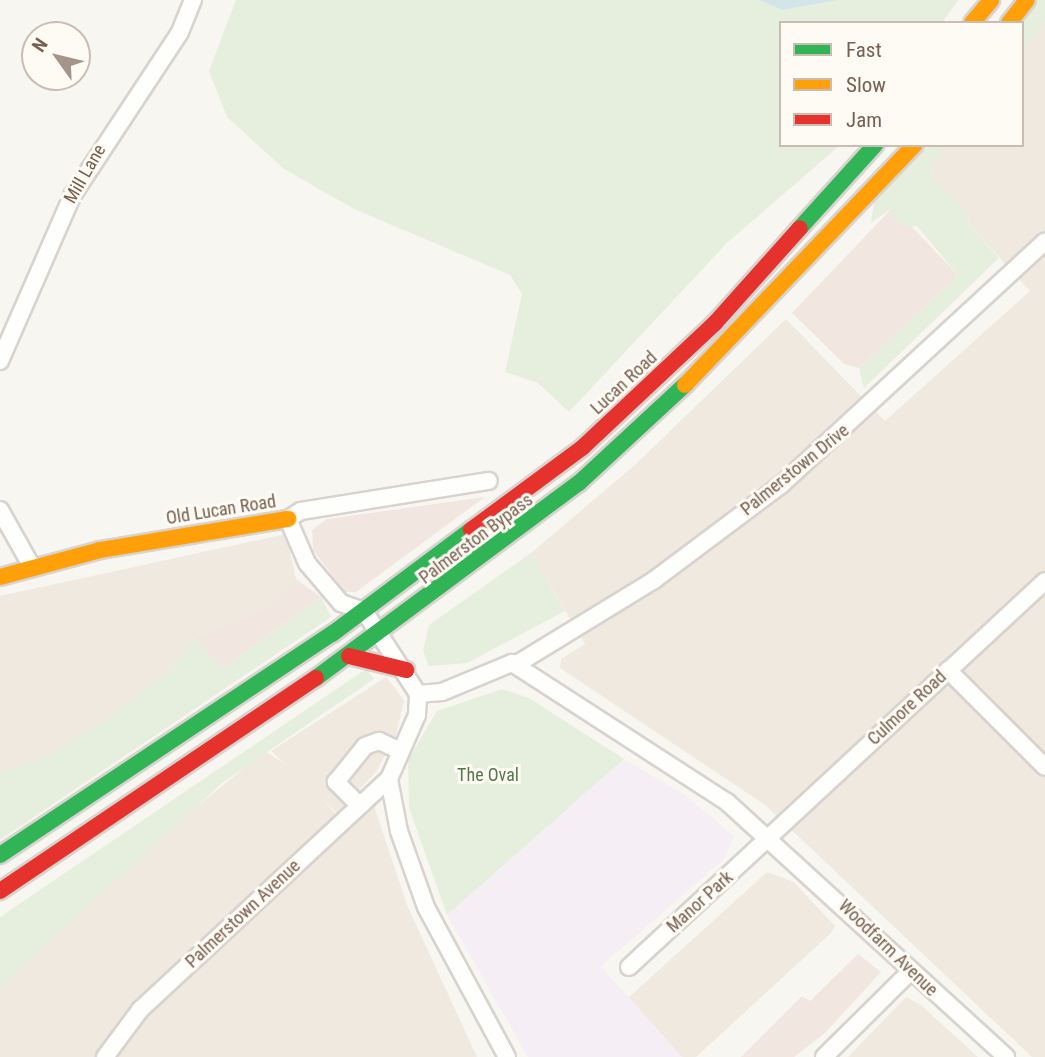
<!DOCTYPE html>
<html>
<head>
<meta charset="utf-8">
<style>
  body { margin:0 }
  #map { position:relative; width:1045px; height:1057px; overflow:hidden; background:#f8f6f1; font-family:"Roboto Condensed",sans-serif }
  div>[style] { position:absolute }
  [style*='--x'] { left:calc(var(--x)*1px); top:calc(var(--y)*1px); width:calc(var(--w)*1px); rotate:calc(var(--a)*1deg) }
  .residential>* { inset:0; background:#f0e9e0 }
  .commercial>* { inset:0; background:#f1e7e0 }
  .education>* { inset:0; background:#f5eff5 }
  .green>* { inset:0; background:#e6efdd }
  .water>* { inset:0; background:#d3e5e8 }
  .roads { filter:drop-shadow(2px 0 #d8d3ce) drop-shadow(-2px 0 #d8d3ce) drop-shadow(0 2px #d8d3ce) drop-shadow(0 -2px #d8d3ce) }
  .street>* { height:16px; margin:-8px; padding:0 8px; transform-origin:8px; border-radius:8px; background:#fefefd }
  .fast>* { height:16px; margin:-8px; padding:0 8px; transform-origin:8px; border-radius:8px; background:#30b455 }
  .slow>* { height:16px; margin:-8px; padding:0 8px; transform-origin:8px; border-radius:8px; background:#ff9f0a }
  .jam>* { height:16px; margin:-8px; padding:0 8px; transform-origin:8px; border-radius:8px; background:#e5322d }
  span { translate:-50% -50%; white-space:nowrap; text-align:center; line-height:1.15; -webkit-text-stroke:6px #fefaf4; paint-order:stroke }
  .street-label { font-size:18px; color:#766051 }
  .park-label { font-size:18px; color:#56794b }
  .legend { position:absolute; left:779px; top:21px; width:245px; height:126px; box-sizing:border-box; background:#fefaf4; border:2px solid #c8bcb3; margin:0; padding:9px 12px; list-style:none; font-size:21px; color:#766051 }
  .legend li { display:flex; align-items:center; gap:14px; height:35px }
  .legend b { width:35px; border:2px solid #c8bcb3 }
  .north { position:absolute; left:21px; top:21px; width:70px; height:70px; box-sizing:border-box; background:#fefaf4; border:2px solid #c8bcb3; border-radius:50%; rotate:304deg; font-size:19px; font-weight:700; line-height:28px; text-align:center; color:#766051 }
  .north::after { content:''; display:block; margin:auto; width:24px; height:32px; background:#a49489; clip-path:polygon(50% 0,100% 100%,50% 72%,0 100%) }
</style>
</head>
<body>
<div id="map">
  <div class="residential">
    <div style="clip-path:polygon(1045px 23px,1045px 1057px,1032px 1057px,765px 805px,560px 668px,561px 659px,585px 644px,531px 553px,636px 464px,786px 319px,885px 421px,1030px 291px,969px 224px,968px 212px,933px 180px,931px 167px,947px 145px,1022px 145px,1022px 50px)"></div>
    <div style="clip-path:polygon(286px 534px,296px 579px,262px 610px,194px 638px,172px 669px,110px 717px,51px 755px,0 773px,0 596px)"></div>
    <div style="clip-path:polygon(386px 677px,404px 700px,396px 735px,376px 772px,337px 813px,271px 751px)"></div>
    <div style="clip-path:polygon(265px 751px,301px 775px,347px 827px,373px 803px,407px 905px,477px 1057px,0 1057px,0 987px,149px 845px)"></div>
    <div style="clip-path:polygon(767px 872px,794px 882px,835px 926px,831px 933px,696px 1057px,682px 1057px,628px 998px)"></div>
    <div style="clip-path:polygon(906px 997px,921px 1005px,978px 1057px,848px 1057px)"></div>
  </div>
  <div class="commercial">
    <div style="clip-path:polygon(893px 207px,958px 275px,859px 368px,844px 364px,792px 313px)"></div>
    <div style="clip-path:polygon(485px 497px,356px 592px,345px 592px,313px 550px,312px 530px,327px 519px)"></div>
    <div style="clip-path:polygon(296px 579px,321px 597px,223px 668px,194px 638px,262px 610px)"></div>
    <div style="clip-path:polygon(858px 954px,881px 972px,825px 1033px,794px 1057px,741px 1057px,802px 996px,810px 1001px)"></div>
  </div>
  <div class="education">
    <div style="clip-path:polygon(624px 759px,685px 795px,734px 836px,724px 859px,601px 966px,682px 1057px,528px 1057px,447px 915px)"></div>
  </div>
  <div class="green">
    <div style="clip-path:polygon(236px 0,759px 0,782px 10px,838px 0,958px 0,942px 23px,781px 23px,781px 145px,840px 145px,727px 243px,569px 412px,538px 383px,505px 372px,522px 294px,510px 275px,354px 209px,284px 169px,227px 117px,209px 71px)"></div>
    <div style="clip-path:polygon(1035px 0,1045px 0,1045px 23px,1022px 50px,1022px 23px)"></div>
    <div style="clip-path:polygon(924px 145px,947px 145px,931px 167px,933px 180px,968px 212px,969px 224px,999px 258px,864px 388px,859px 368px,958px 275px,917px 226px,904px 227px,892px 215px,892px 208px,871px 223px,874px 202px)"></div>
    <div style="clip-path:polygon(531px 553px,565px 611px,467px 663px,429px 666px,423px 651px,429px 625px)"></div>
    <div style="clip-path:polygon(321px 597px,331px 617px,0 840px,0 773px,51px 755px,110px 717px,172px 669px,194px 638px,223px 668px)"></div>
    <div style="clip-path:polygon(366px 669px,374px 679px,222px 783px,0 987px,0 917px)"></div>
    <div style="clip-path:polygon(502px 689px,529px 698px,624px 759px,447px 915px,409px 808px,408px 760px,437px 711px)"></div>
  </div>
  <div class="water">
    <div style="clip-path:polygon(759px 0,838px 0,782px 10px)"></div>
  </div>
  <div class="roads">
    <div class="street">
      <div style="--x:0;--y:361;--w:180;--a:-66.4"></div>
      <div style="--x:72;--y:196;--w:196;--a:-56.6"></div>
      <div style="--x:180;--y:32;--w:35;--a:-68"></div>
      <div style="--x:0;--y:510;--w:65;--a:60.7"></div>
      <div style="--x:517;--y:664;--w:161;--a:-31.5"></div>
      <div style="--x:654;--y:580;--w:159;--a:-36.8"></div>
      <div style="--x:781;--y:485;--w:359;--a:-42.7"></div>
      <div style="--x:948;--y:670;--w:137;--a:45"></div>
      <div style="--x:418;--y:694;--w:99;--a:-123"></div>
      <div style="--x:364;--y:611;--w:24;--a:-161"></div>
      <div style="--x:341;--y:603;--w:52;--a:-130.4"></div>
      <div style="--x:307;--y:563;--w:48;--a:-113.4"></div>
      <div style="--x:288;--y:519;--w:15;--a:-32"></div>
      <div style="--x:301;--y:511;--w:190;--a:-9.1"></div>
      <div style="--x:359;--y:805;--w:33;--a:-135"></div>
      <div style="--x:336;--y:782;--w:46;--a:-51.1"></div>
      <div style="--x:365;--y:746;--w:15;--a:-20"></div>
      <div style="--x:379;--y:741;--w:23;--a:25"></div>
      <div style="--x:629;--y:967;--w:567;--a:-42.86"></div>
      <div style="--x:105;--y:1057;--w:59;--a:-53.3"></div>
      <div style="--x:140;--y:1010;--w:340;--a:-42.9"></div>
      <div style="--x:507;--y:1057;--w:170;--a:-118.4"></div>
      <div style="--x:426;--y:907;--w:81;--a:-109.6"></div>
      <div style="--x:399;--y:831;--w:53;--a:-100.9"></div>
      <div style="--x:389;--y:779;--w:70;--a:-66.4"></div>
      <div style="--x:417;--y:715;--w:21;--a:-87"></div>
      <div style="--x:418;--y:694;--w:24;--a:-5"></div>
      <div style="--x:442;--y:692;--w:76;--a:-22.5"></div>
      <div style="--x:512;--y:663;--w:256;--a:32.9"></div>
      <div style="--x:727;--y:802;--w:378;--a:42.4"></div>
      <div style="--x:824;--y:1057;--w:122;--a:-44.7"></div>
    </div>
    <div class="fast">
      <div style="--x:800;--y:228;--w:112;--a:-47.9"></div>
      <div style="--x:316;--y:678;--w:327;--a:-36.6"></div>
      <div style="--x:579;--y:483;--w:144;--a:-42.8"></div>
      <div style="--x:0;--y:855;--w:399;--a:-33.7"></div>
      <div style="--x:332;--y:634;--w:174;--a:-36.8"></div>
    </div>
    <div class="slow">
      <div style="--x:972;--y:23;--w:30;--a:-50"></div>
      <div style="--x:1009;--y:23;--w:29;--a:-52"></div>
      <div style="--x:685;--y:385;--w:332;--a:-46.3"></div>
      <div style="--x:0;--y:577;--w:104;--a:-15.1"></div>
      <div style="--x:100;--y:550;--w:191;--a:-9.4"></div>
    </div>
    <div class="jam">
      <div style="--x:471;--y:530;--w:139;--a:-36.5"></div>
      <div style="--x:583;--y:447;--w:181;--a:-43.2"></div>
      <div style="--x:715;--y:323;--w:127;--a:-48.2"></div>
      <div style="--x:349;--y:656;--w:59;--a:13.8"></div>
      <div style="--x:0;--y:891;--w:381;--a:-34"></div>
    </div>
  </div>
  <div class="street-label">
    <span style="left:85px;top:174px;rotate:-60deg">Mill Lane</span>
    <span style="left:624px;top:383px;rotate:-43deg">Lucan Road</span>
    <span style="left:795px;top:470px;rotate:-39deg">Palmerstown Drive</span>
    <span style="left:221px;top:510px;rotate:-9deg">Old Lucan Road</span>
    <span style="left:476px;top:539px;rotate:-37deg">Palmerston Bypass</span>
    <span style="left:907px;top:708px;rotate:-43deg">Culmore Road</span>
    <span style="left:700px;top:902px;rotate:-42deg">Manor Park</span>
    <span style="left:243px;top:914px;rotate:-43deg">Palmerstown Avenue</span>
    <span style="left:888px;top:948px;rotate:44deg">Woodfarm Avenue</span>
  </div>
  <div class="park-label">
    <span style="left:488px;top:775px">The Oval</span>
  </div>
  <ul class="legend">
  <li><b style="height:9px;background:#30b455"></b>Fast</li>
  <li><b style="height:9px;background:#ff9f0a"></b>Slow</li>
  <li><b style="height:9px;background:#e5322d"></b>Jam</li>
  </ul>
  <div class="north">N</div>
</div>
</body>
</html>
